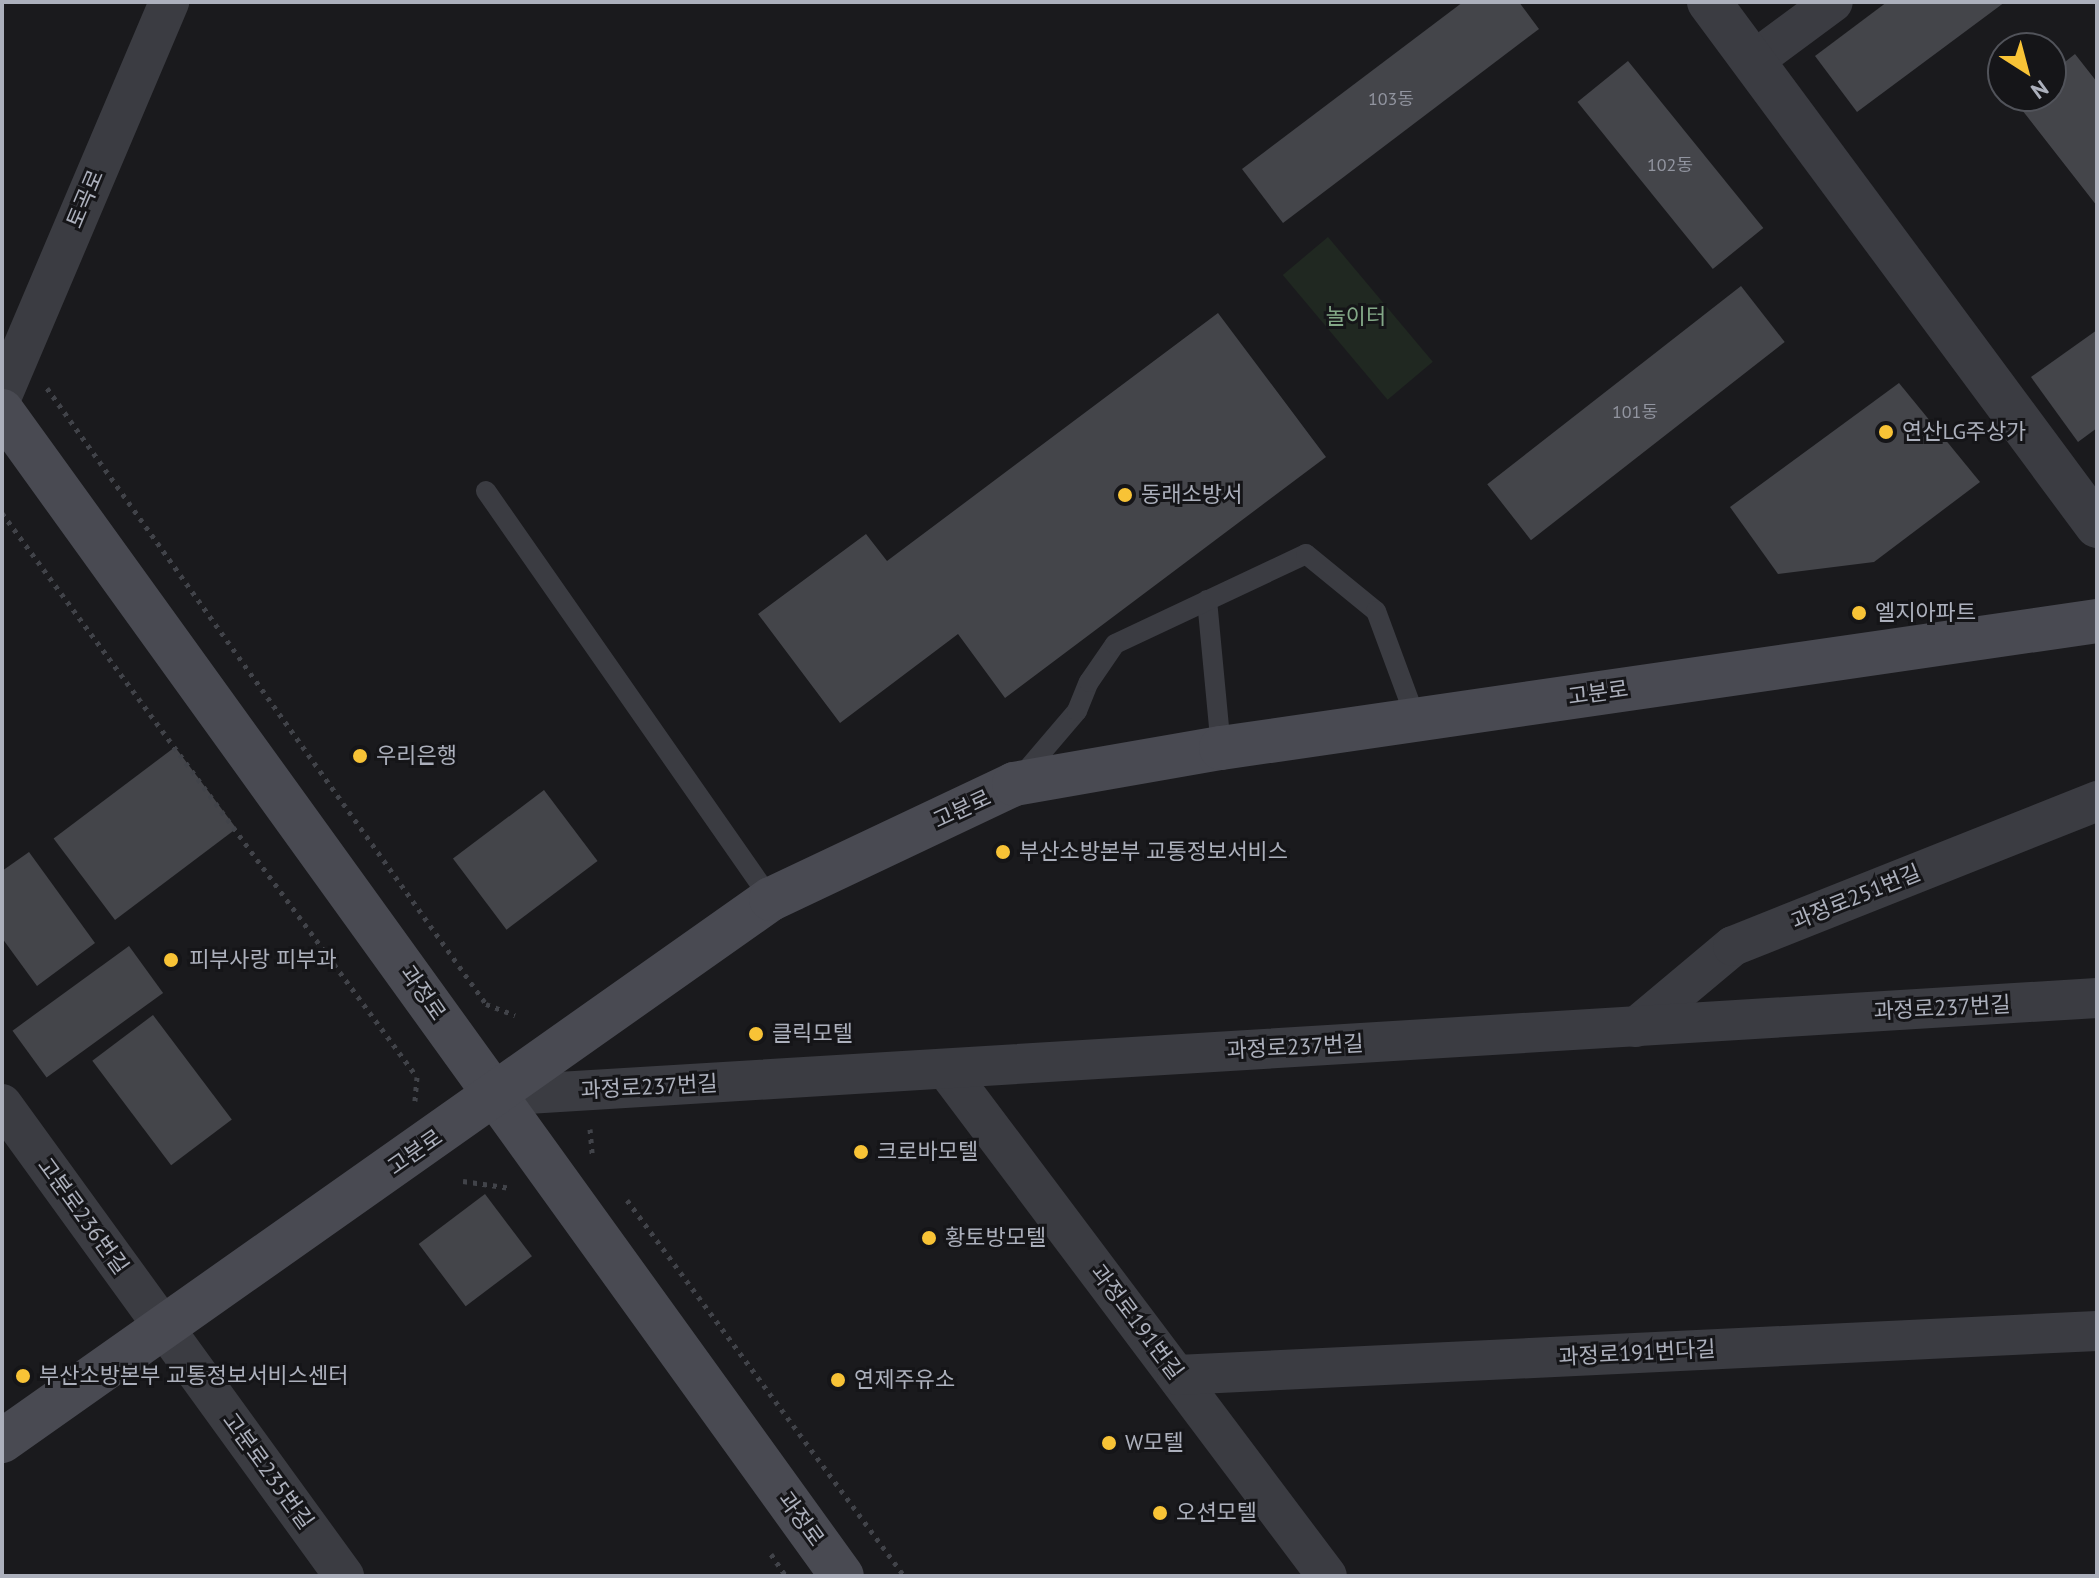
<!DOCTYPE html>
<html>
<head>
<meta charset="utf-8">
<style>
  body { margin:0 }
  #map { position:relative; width:2099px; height:1578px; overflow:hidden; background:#1a1a1d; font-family:"PT Sans","Noto Sans KR",sans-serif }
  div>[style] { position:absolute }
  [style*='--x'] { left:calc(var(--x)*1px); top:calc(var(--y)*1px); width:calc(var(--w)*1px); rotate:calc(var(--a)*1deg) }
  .green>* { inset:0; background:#202821; transform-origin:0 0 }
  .building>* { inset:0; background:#44454a; transform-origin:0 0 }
  .path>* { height:5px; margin-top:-2.5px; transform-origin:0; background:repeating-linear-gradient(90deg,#414349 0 4px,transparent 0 10px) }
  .service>* { height:20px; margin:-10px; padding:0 10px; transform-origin:10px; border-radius:10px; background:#3b3c42 }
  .minor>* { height:40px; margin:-20px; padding:0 20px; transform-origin:20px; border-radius:20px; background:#3b3c42 }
  .tertiary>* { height:44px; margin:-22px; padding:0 22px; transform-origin:22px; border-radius:22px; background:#3b3c42 }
  .secondary>* { height:44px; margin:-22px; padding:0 22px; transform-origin:22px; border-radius:22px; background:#494a52 }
  .dots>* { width:22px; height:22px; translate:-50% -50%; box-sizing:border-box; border:4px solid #151518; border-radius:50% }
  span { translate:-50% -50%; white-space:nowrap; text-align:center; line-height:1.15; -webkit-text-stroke:6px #151518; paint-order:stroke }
  .number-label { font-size:18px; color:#9295a0 }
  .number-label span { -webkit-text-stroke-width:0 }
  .street-label { font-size:22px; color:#acb0bc }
  .park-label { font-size:22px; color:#83a887 }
  .poi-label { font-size:22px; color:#acb0bc }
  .left { translate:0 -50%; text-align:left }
  .frame { position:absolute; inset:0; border:4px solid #acb0bc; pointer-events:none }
  .north { position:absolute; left:1987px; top:32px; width:80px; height:80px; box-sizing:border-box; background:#151518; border:2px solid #51535a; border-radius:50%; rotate:144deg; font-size:22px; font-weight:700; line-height:32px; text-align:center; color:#acb0bc }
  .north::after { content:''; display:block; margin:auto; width:28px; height:36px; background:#f8c336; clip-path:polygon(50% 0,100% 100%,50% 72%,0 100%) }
</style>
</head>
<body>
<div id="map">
  <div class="green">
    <div style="left:1328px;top:237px;width:163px;height:59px;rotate:50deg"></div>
  </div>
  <div class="building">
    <div style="clip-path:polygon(1463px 2px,1519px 2px,1539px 29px,1283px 223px,1242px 169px)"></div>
    <div style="clip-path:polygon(1887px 2px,2005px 2px,1857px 112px,1815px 56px)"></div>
    <div style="clip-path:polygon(2075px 54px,2097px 82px,2097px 206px,2015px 101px,2021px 96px,2051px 96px,2051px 73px)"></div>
    <div style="left:1628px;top:61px;width:215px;height:65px;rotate:51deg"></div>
    <div style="left:1741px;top:286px;width:71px;height:322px;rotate:52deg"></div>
    <div style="clip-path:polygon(1218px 313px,1326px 457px,1005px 698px,958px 634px,840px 723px,758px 614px,866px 534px,887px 561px)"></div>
    <div style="clip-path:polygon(2097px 330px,2097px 428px,2078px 442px,2031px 377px)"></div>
    <div style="clip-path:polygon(1899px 383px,1980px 482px,1874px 562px,1778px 574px,1730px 507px)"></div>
    <div style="left:175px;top:747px;width:102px;height:152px;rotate:53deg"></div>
    <div style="left:544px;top:790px;width:89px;height:114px;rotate:53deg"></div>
    <div style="clip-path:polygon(29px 852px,95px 943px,37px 986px,2px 938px,2px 871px)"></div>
    <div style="left:129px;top:946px;width:58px;height:144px;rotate:54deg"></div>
    <div style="left:153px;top:1015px;width:131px;height:76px;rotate:53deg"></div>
    <div style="left:485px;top:1194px;width:78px;height:83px;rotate:53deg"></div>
  </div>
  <div class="path">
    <div style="--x:47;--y:388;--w:756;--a:54.52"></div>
    <div style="--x:486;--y:1004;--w:31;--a:21"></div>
    <div style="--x:2;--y:513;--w:700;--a:53.65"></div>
    <div style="--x:417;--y:1077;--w:24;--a:95"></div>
    <div style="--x:590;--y:1129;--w:25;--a:85"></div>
    <div style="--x:463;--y:1181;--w:49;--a:8.3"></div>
    <div style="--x:627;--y:1200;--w:467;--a:53.6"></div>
    <div style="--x:771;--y:1554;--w:27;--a:56"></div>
  </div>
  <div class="service">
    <div style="--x:486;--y:491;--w:498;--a:55.1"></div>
    <div style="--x:1207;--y:600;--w:149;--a:84.6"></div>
    <div style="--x:1019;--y:779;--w:89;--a:-49.5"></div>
    <div style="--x:1077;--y:711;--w:31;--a:-68"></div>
    <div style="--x:1089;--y:682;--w:46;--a:-55.6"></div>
    <div style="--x:1115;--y:644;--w:211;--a:-25.2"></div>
    <div style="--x:1306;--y:554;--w:90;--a:39.2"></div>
    <div style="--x:1376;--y:611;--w:115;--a:69.7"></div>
  </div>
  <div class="minor">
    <div style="--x:1753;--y:61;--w:99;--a:-36.4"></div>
    <div style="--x:2;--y:396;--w:428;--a:-67"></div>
    <div style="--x:1636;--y:1027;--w:126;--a:-39.9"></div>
    <div style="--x:1733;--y:946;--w:392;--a:-21.7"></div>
    <div style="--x:946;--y:1069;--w:634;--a:53.08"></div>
    <div style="--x:494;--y:1096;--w:1606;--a:-3.5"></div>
    <div style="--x:2;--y:1104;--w:583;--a:54.07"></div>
    <div style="--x:1177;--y:1375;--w:921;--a:-2.74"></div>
  </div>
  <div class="tertiary">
    <div style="--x:1709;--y:2;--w:652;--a:53.48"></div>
  </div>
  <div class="secondary">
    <div style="--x:2;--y:411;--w:1436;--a:54.21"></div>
    <div style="--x:2;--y:1441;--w:941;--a:-35.18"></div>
    <div style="--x:771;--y:899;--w:269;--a:-25.3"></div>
    <div style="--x:1014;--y:784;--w:210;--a:-9.9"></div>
    <div style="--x:1221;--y:748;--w:885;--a:-8.25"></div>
  </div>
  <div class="dots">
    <div style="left:1886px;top:432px;background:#f8c336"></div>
    <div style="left:1125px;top:495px;background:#f8c336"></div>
    <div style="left:1859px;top:613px;background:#f8c336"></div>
    <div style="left:360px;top:756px;background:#f8c336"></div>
    <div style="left:1003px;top:852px;background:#f8c336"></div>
    <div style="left:171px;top:960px;background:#f8c336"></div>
    <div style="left:756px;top:1034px;background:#f8c336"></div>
    <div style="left:861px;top:1152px;background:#f8c336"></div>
    <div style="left:929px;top:1238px;background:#f8c336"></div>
    <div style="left:23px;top:1376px;background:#f8c336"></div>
    <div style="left:838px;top:1380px;background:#f8c336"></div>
    <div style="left:1109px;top:1443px;background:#f8c336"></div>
    <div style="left:1160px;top:1513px;background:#f8c336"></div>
  </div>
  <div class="number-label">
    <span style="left:1391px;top:99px">103동</span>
    <span style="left:1670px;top:165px">102동</span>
    <span style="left:1635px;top:412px">101동</span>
  </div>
  <div class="street-label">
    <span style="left:85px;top:199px;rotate:-67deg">토곡로</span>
    <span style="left:1598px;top:693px;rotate:-8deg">고분로</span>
    <span style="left:962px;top:809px;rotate:-25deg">고분로</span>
    <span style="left:1856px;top:897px;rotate:-22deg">과정로251번길</span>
    <span style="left:423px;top:993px;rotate:55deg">과정로</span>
    <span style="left:1942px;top:1008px;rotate:-3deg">과정로237번길</span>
    <span style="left:1295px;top:1047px;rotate:-3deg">과정로237번길</span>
    <span style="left:649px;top:1087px;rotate:-3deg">과정로237번길</span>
    <span style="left:415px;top:1152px;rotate:-35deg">고분로</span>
    <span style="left:83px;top:1216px;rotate:54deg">고분로236번길</span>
    <span style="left:1137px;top:1322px;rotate:53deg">과정로191번길</span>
    <span style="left:1637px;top:1353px;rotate:-3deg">과정로191번다길</span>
    <span style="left:268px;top:1471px;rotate:54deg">고분로235번길</span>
    <span style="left:801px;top:1519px;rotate:54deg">과정로</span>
  </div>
  <div class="park-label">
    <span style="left:1356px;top:317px">놀이터</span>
  </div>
  <div class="poi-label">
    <span class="left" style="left:1902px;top:432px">연산LG주상가</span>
    <span class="left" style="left:1141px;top:495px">동래소방서</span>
    <span class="left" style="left:1875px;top:613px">엘지아파트</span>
    <span class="left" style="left:376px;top:756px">우리은행</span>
    <span class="left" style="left:1019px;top:852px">부산소방본부 교통정보서비스</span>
    <span class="left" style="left:189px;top:960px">피부사랑 피부과</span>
    <span class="left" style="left:772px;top:1034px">클릭모텔</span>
    <span class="left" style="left:877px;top:1152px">크로바모텔</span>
    <span class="left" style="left:945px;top:1238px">황토방모텔</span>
    <span class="left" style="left:39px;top:1376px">부산소방본부 교통정보서비스센터</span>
    <span class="left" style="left:854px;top:1380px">연제주유소</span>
    <span class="left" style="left:1125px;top:1443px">W모텔</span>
    <span class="left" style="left:1176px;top:1513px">오션모텔</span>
  </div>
  <div class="frame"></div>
  <div class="north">N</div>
</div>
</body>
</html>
